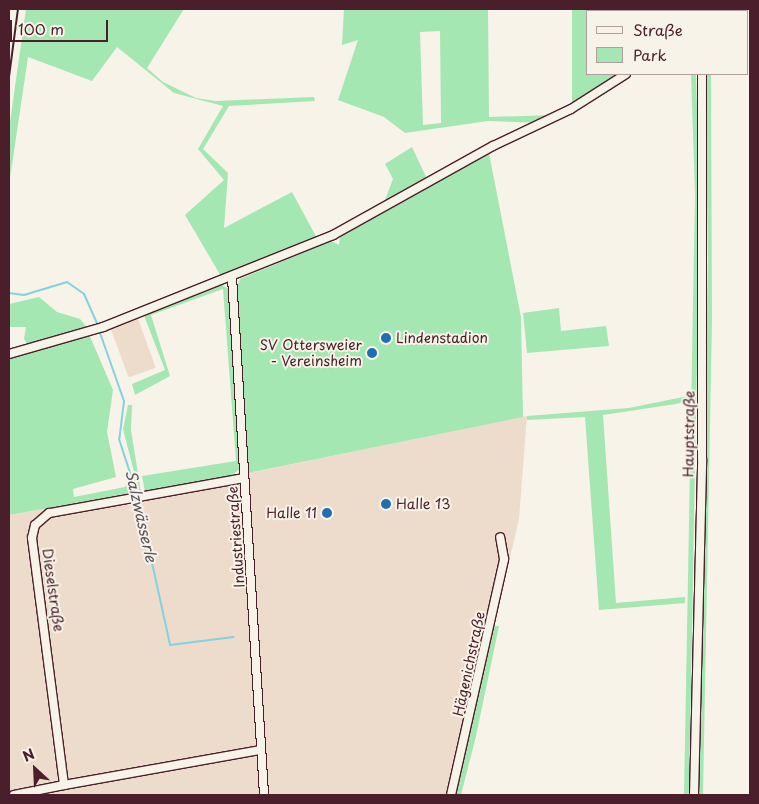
<!DOCTYPE html>
<html>
<head>
<meta charset="utf-8">
<style>
  body { margin:0 }
  #map { position:relative; width:759px; height:804px; overflow:hidden; background:#f7f3e8; font-family:"Playpen Sans",sans-serif }
  div>[style] { position:absolute }
  [style*='--x'] { left:calc(var(--x)*1px); top:calc(var(--y)*1px); width:calc(var(--w)*1px); rotate:calc(var(--a)*1deg) }
  .built>* { inset:0; background:#eddccc; transform-origin:0 0 }
  .green>* { inset:0; background:#a4e7b2 }
  .stream>* { height:2px; margin:-1px; padding:0 1px; transform-origin:1px; border-radius:1px; background:#83d1e1 }
  .roads { filter:drop-shadow(1px 0 #4a1f2b) drop-shadow(-1px 0 #4a1f2b) drop-shadow(0 1px #4a1f2b) drop-shadow(0 -1px #4a1f2b) }
  .minor>* { height:8px; margin:-4px; padding:0 4px; transform-origin:4px; border-radius:4px; background:#f7f3e8 }
  .rail>* { height:2px; margin:-1px; padding:0 1px; transform-origin:1px; border-radius:1px; background:#4a1f2b }
  .dots>* { width:14px; height:14px; translate:-50% -50%; box-sizing:border-box; border:2px solid #f7f3e8; border-radius:50% }
  span { translate:-50% -50%; white-space:nowrap; text-align:center; line-height:1.15; -webkit-text-stroke:4px #f7f3e8; paint-order:stroke }
  .poi-label { font-size:14px; color:#4a1f2b }
  .left { translate:0 -50%; text-align:left }
  .right { translate:-100% -50%; text-align:right }
  .street-label { font-size:14px; color:#4a1f2b }
  .water-label { font-size:15px; color:#5b5462; font-style:italic }
  .frame { position:absolute; inset:0; border:10px solid #4a1f2b; pointer-events:none }
  .legend { position:absolute; left:586px; top:10px; width:162px; height:65px; box-sizing:border-box; background:#f7f3e8; border:1px solid #b29e9c; margin:0; padding:6px 9px; list-style:none; font-size:15px; color:#4a1f2b }
  .legend li { display:flex; align-items:center; gap:10px; height:25px }
  .legend b { width:25px; border:1px solid #b29e9c }
  .north { position:absolute; left:10px; top:744px; width:50px; height:50px; -webkit-text-stroke:4px #f7f3e8; paint-order:stroke; rotate:335deg; font-size:14px; font-weight:700; line-height:20px; text-align:center; color:#4a1f2b }
  .north::after { content:''; display:block; margin:auto; width:18px; height:22px; background:#4a1f2b; clip-path:polygon(50% 0,100% 100%,50% 72%,0 100%) }
  .scale { position:absolute; left:10px; top:20px; width:98px; height:22px; box-sizing:border-box; border:2px solid #4a1f2b; border-top:0; padding-left:6px; font-size:15px; line-height:18px; white-space:nowrap; color:#4a1f2b; -webkit-text-stroke:4px #f7f3e8; paint-order:stroke }
</style>
</head>
<body>
<div id="map">
  <div class="built">
    <div style="left:137px;top:316px;width:55px;height:29px;rotate:70deg"></div>
    <div style="clip-path:polygon(527px 416px,519px 519px,455px 795px,9px 795px,9px 515px,229px 477px)"></div>
  </div>
  <div class="green">
    <div style="clip-path:polygon(26px 9px,184px 9px,147px 68px,163px 82px,196px 98px,216px 101px,314px 97px,315px 101px,229px 106px,203px 149px,228px 173px,224px 228px,292px 192px,318px 240px,222px 278px,185px 215px,224px 180px,198px 149px,223px 106px,174px 93px,117px 47px,92px 81px,28px 57px,9px 185px,9px 129px)"></div>
    <div style="clip-path:polygon(evenodd,344px 9px,488px 9px,489px 117px,556px 115px,541px 123px,488px 121px,405px 133px,384px 117px,338px 100px,358px 40px,342px 45px,344px 9px,440px 31px,441px 123px,423px 125px,420px 32px,440px 31px)"></div>
    <div style="clip-path:polygon(572px 9px,683px 9px,683px 10px,588px 11px,588px 74px,622px 74px,572px 106px)"></div>
    <div style="clip-path:polygon(691px 74px,696px 74px,699px 180px,697px 359px,689px 793px,684px 795px,695px 194px)"></div>
    <div style="clip-path:polygon(705px 74px,711px 74px,712px 320px,703px 795px,698px 795px,708px 258px)"></div>
    <div style="clip-path:polygon(412px 147px,427px 179px,383px 205px,393px 179px,385px 164px)"></div>
    <div style="clip-path:polygon(489px 153px,521px 317px,523px 417px,248px 473px,236px 289px,240px 279px,331px 241px,339px 245px,340px 237px)"></div>
    <div style="clip-path:polygon(220px 284px,229px 289px,240px 469px,229px 477px,145px 492px,142px 476px,236px 461px,223px 289px,151px 315px,170px 376px,135px 395px,132px 384px,165px 370px,143px 313px)"></div>
    <div style="clip-path:polygon(39px 297px,57px 312px,80px 319px,89px 330px,29px 346px,24px 339px,26px 327px,9px 327px,9px 304px)"></div>
    <div style="clip-path:polygon(559px 308px,561px 331px,606px 326px,609px 346px,527px 353px,523px 313px)"></div>
    <div style="clip-path:polygon(89px 334px,113px 390px,107px 432px,116px 477px,73px 489px,74px 497px,125px 487px,134px 472px,123px 429px,128px 405px,132px 405px,131px 430px,141px 492px,9px 515px,9px 356px)"></div>
    <div style="clip-path:polygon(688px 396px,688px 401px,676px 404px,603px 415px,616px 603px,685px 597px,685px 603px,599px 610px,585px 417px,527px 420px,527px 416px,629px 408px)"></div>
    <div style="clip-path:polygon(492px 626px,499px 626px,476px 736px,461px 795px,455px 795px)"></div>
  </div>
  <div class="stream">
    <div style="--x:9;--y:293;--w:15;--a:8"></div>
    <div style="--x:24;--y:295;--w:45;--a:-16.8"></div>
    <div style="--x:67;--y:282;--w:21;--a:35"></div>
    <div style="--x:84;--y:294;--w:35;--a:66"></div>
    <div style="--x:99;--y:330;--w:75;--a:70.6"></div>
    <div style="--x:124;--y:401;--w:38;--a:97"></div>
    <div style="--x:119;--y:439;--w:58;--a:71.9"></div>
    <div style="--x:138;--y:499;--w:149;--a:77.6"></div>
    <div style="--x:170;--y:645;--w:64;--a:-7.1"></div>
  </div>
  <div class="roads">
    <div class="minor">
      <div style="--x:700;--y:9;--w:2;--a:90"></div>
      <div style="--x:718;--y:11;--w:4;--a:-27"></div>
      <div style="--x:232;--y:277;--w:519;--a:86.46"></div>
      <div style="--x:9;--y:354;--w:98;--a:-16"></div>
      <div style="--x:103;--y:327;--w:248;--a:-21.8"></div>
      <div style="--x:333;--y:235;--w:183;--a:-29.1"></div>
      <div style="--x:493;--y:146;--w:86;--a:-25.4"></div>
      <div style="--x:571;--y:109;--w:65;--a:-32.5"></div>
      <div style="--x:244;--y:478;--w:198;--a:169.8"></div>
      <div style="--x:49;--y:513;--w:18;--a:139"></div>
      <div style="--x:35;--y:525;--w:13;--a:103"></div>
      <div style="--x:32;--y:538;--w:249;--a:82.6"></div>
      <div style="--x:64;--y:785;--w:200;--a:-10.1"></div>
      <div style="--x:14;--y:795;--w:51;--a:-11.3"></div>
      <div style="--x:451;--y:795;--w:242;--a:-77.3"></div>
      <div style="--x:504;--y:559;--w:22;--a:-100"></div>
      <div style="--x:694;--y:795;--w:336;--a:-88.6"></div>
      <div style="--x:702;--y:459;--w:385;--a:-90"></div>
    </div>
  </div>
  <div class="rail">
    <div style="--x:9;--y:77;--w:69;--a:-82.5"></div>
  </div>
  <div class="dots">
    <div style="left:386px;top:338px;background:#1f6fb2"></div>
    <div style="left:372px;top:353px;background:#1f6fb2"></div>
    <div style="left:386px;top:504px;background:#1f6fb2"></div>
    <div style="left:327px;top:513px;background:#1f6fb2"></div>
  </div>
  <div class="poi-label">
    <span class="left" style="left:396px;top:338px">Lindenstadion</span>
    <span class="right" style="left:362px;top:353px">SV Ottersweier<br>- Vereinsheim</span>
    <span class="left" style="left:396px;top:504px">Halle 13</span>
    <span class="right" style="left:317px;top:513px">Halle 11</span>
  </div>
  <div class="street-label">
    <span style="left:689px;top:434px;rotate:-89deg">Hauptstraße</span>
    <span style="left:236px;top:537px;rotate:-94deg">Industriestraße</span>
    <span style="left:53px;top:590px;rotate:82deg">Dieselstraße</span>
    <span style="left:469px;top:664px;rotate:-78deg">Hägenichstraße</span>
  </div>
  <div class="water-label">
    <span style="left:142px;top:516px;rotate:77deg">Salzwässerle</span>
  </div>
  <div class="frame"></div>
  <ul class="legend">
  <li><b style="height:6px;background:#f7f3e8"></b>Straße</li>
  <li><b style="height:14px;background:#a4e7b2"></b>Park</li>
  </ul>
  <div class="north">N</div>
  <div class="scale">100 m</div>
</div>
</body>
</html>
